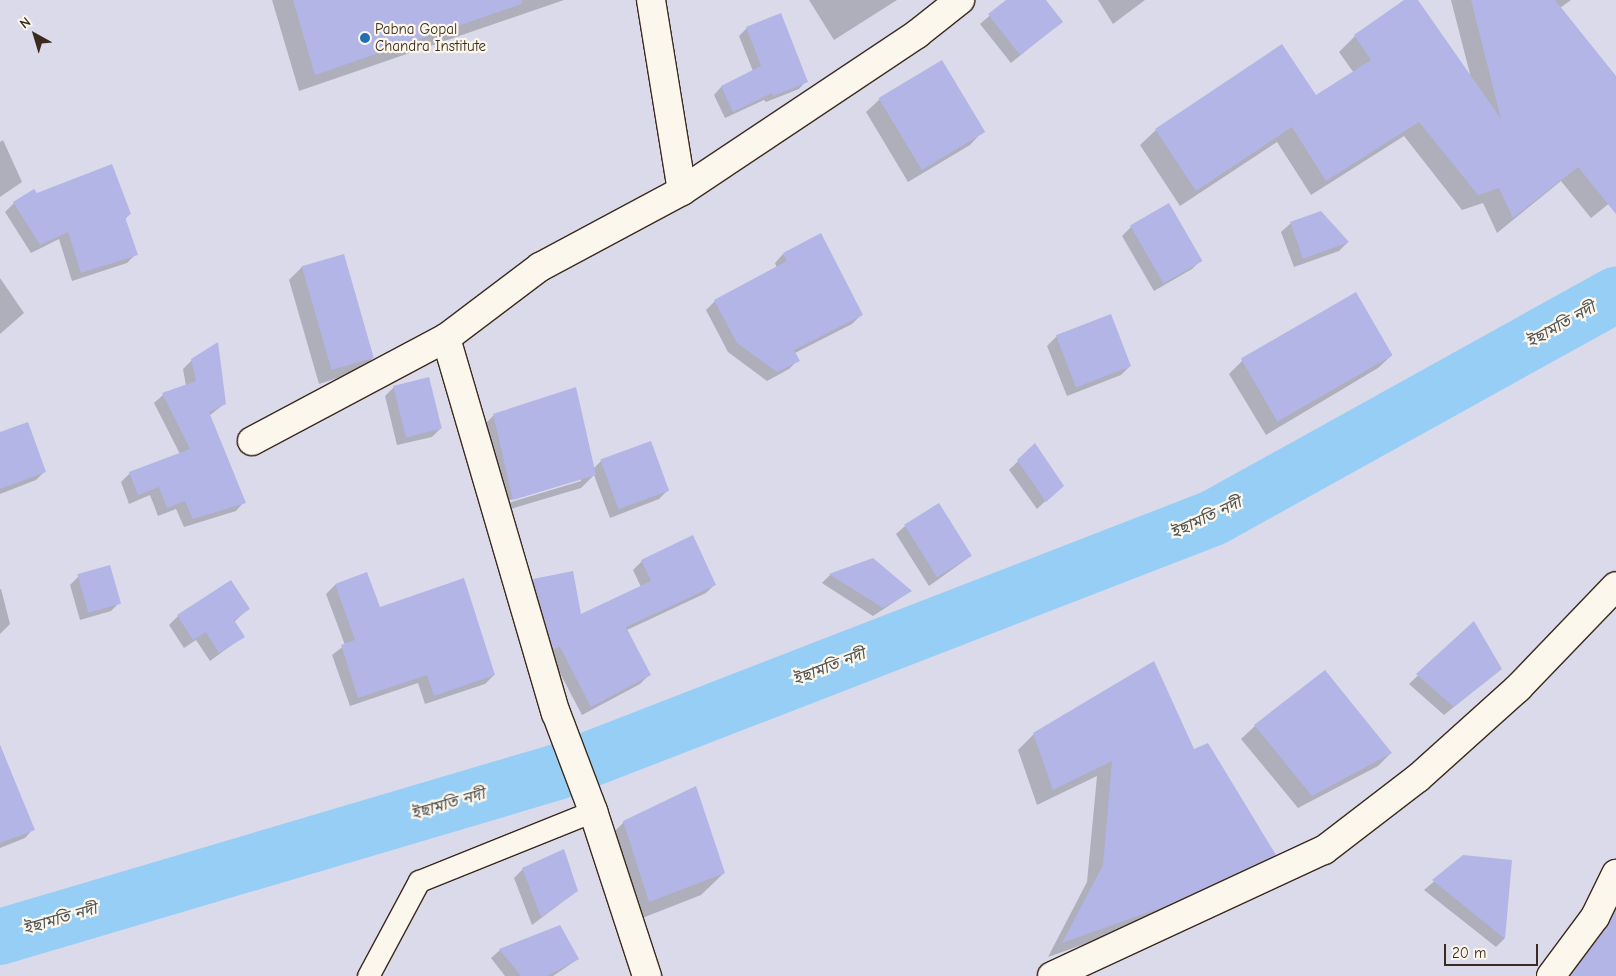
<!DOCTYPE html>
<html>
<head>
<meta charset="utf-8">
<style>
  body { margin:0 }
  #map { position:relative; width:1616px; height:976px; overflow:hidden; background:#eceaeb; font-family:"Comic Neue","Noto Sans Bengali",sans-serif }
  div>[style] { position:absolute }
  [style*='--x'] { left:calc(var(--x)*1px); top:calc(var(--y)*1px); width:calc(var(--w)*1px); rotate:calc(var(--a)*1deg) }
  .built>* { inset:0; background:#dbdaea; transform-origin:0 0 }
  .shadow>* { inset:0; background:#0003 }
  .river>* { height:56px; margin:-28px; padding:0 28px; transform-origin:28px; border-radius:28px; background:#97cef6 }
  .building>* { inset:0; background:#b2b5e6; transform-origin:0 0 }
  .roads { filter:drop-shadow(1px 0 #3b2a1e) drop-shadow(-1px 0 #3b2a1e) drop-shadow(0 1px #3b2a1e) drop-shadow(0 -1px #3b2a1e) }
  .pedestrian>* { height:21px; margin:-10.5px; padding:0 10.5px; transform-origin:10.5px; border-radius:10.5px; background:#fbf7ec }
  .minor>* { height:28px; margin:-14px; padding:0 14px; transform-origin:14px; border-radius:14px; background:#fbf7ec }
  .dots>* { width:14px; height:14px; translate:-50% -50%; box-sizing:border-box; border:2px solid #fbf7ec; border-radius:50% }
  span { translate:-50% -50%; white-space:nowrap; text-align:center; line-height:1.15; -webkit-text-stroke:4.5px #fbf7ec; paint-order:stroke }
  .poi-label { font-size:15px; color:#3b2a1e }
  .left { translate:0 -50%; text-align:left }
  .water-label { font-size:16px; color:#525354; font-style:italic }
  .north { position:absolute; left:10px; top:10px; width:50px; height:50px; -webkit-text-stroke:4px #fbf7ec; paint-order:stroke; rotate:321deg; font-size:14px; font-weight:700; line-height:20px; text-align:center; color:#3b2a1e }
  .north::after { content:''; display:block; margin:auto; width:18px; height:22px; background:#3b2a1e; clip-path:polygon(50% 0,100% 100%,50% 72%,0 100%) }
  .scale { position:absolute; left:1444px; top:944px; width:94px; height:22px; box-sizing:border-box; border:2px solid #3b2a1e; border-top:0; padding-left:6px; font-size:15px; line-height:18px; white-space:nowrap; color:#3b2a1e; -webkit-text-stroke:4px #fbf7ec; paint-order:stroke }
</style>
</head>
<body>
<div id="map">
  <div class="built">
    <div style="left:0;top:0;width:1616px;height:976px"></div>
  </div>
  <div class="shadow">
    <div style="clip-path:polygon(272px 0,564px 0,299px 91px)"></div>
    <div style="clip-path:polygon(809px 0,897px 0,834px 40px)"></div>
    <div style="clip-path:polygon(1008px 0,1045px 0,1062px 21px,1011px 63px,980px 24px)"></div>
    <div style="clip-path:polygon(1098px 0,1145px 0,1113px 24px)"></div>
    <div style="clip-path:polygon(1406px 0,1417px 0,1471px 78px,1451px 0,1571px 0,1560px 8px,1616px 78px,1616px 198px,1591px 218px,1561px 181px,1497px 233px,1483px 203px,1462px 210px,1404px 136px,1311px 195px,1277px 142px,1180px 206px,1140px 145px,1156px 130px,1316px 97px,1354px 73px,1339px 52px,1355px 36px)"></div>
    <div style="clip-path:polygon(747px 28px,806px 81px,799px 89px,766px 102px,764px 100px,725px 118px,714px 95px,721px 87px,753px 71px,739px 36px)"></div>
    <div style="clip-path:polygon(941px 62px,983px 131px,970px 145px,908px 182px,866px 112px,880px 99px)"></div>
    <div style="clip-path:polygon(3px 140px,22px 182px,0 197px,0 142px)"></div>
    <div style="clip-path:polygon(36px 194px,130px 214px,125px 219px,136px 254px,127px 263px,72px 281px,59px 239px,31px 253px,5px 212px,14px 203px)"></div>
    <div style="clip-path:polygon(1321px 213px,1348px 242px,1339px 251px,1294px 267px,1281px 232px,1290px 224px)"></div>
    <div style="clip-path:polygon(1131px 227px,1201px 260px,1192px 269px,1154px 291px,1122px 236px)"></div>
    <div style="clip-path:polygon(783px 254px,861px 315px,852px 324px,795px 353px,798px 360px,789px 369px,767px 381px,728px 352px,706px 310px,715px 301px,777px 268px,775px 263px)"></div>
    <div style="clip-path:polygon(302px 267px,373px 358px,359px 371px,319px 384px,289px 280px)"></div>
    <div style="clip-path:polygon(0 278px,24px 313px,0 334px)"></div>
    <div style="clip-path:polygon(1355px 294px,1392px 355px,1378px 368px,1266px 435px,1229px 374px,1242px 361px)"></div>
    <div style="clip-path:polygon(1110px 316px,1130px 366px,1121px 375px,1067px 396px,1047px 346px,1056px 337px)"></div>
    <div style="clip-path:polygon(192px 360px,224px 404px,209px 416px,244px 502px,236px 511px,184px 527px,176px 509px,158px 516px,150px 495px,129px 504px,121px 482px,130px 473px,180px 454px,154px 403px,163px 395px,186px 386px,183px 369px)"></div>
    <div style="clip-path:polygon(394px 387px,441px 428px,432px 437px,397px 445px,385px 396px)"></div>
    <div style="clip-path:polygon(evenodd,494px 415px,593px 469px,601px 461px,668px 490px,659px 499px,610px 518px,594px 475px,581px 488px,500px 512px,481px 428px,494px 415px,581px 478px,581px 481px,508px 503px,507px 501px,581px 478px)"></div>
    <div style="clip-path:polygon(0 433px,45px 471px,36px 480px,0 494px)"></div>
    <div style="clip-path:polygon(1035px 445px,1053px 494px,1037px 509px,1009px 470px)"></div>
    <div style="clip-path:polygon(905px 526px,971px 556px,929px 586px,896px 534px)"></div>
    <div style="clip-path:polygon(873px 559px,911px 591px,873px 616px,822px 583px,830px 575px)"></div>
    <div style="clip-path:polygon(642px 561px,715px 584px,706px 593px,627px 630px,649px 675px,640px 684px,582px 715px,551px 656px,525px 589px,534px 580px,580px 616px,641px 587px,633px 570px)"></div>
    <div style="clip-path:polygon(366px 574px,379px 609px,494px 675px,485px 684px,425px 704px,418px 683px,350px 706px,332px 655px,345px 645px,326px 594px,335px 585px)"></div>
    <div style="clip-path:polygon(79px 576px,120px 602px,111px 611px,80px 620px,70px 585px)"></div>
    <div style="clip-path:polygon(1px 589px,10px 624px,0 634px,0 589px)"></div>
    <div style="clip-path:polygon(248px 609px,234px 622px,244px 636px,210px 661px,196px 640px,184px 648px,169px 625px,178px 616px)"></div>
    <div style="clip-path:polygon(1473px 623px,1500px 669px,1444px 715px,1409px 684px)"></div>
    <div style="clip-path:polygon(1255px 726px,1391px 753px,1378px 766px,1298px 808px,1241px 739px)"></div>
    <div style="clip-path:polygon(1034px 734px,1194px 751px,1274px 855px,1258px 871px,1149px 921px,1048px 957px,1087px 882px,1097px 776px,1037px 805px,1018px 750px)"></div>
    <div style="clip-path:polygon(0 745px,33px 829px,25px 838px,0 848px)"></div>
    <div style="clip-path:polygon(624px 822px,724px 873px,701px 895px,627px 924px,601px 845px)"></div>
    <div style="clip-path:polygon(1464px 856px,1510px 861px,1504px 939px,1496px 947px,1424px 890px)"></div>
    <div style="clip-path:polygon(523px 869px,577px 891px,532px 925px,514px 878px)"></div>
    <div style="clip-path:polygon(1616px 887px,1616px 976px,1568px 976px)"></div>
    <div style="clip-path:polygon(500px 950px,578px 959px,553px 976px,505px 976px,491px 958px)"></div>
  </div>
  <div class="river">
    <div style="--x:0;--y:937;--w:581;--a:-16.5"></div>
    <div style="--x:557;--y:772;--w:703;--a:-21.17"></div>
    <div style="--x:1213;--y:518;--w:461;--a:-29"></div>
  </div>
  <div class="building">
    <div style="clip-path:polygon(293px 0,522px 0,522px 4px,315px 75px)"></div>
    <div style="clip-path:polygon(1006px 0,1046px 0,1063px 22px,1020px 55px,988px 14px)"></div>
    <div style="clip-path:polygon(1404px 0,1418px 0,1501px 119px,1471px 0,1555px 0,1616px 76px,1616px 214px,1578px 167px,1513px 218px,1499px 188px,1478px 195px,1419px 122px,1326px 181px,1292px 127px,1196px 191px,1155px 129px,1282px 44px,1316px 95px,1371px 60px,1354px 35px)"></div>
    <div style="clip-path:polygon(781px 13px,808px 82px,773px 96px,772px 93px,733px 112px,721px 86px,761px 66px,746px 27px)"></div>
    <div style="left:942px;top:60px;width:84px;height:74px;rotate:59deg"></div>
    <div style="clip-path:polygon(112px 164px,131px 214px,125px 217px,138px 255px,81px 273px,68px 232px,40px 245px,13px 202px,34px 189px,37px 193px)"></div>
    <div style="left:1169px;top:203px;width:67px;height:45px;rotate:60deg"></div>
    <div style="clip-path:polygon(1321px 211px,1349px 242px,1303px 259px,1290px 222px)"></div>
    <div style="clip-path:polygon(821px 233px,863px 315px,794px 350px,800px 361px,777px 372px,737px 343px,714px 300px,787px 261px,783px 253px)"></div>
    <div style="left:344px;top:254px;width:108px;height:44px;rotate:74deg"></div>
    <div style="left:1356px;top:292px;width:73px;height:133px;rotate:60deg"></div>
    <div style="left:1111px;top:314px;width:56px;height:59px;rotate:69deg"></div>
    <div style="clip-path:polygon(218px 342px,226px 404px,209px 412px,246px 503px,193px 519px,185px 501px,167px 508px,159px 487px,138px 495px,129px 472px,190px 449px,162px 393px,196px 381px,191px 359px)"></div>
    <div style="left:429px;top:377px;width:53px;height:37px;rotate:76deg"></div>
    <div style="clip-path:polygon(576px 387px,596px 475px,513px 500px,493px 414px)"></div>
    <div style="clip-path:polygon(28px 422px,46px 472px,0 489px,0 432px)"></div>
    <div style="left:651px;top:441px;width:53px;height:54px;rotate:70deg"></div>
    <div style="clip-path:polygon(1035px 443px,1064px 486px,1046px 502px,1017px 460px)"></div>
    <div style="left:939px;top:503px;width:62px;height:41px;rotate:58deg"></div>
    <div style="clip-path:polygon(693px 535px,716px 585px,626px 627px,651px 675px,591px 707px,560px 647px,553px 649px,533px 579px,573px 571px,581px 614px,651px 581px,641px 560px)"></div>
    <div style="clip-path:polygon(873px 558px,912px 591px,883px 608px,829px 574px)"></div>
    <div style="left:110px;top:565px;width:40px;height:34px;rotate:74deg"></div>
    <div style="clip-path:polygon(367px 572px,380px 607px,464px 578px,495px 675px,434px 696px,427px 675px,358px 698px,341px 645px,355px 640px,335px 584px)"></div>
    <div style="clip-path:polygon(231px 580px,250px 609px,234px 620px,245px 637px,219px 653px,206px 632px,193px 640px,177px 615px)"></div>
    <div style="clip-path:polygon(1474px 621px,1502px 669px,1454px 707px,1416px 674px)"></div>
    <div style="clip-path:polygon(1154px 661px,1194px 749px,1208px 743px,1276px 855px,1166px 906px,1062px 943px,1103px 865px,1112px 761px,1053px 790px,1033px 733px)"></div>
    <div style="clip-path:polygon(1325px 670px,1392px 753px,1312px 796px,1254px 725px)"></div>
    <div style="clip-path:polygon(0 745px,35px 830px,0 843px)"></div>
    <div style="clip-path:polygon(696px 786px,725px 873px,649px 902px,623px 821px)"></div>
    <div style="clip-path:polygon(564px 849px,578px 891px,541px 917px,522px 868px)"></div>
    <div style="clip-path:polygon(1463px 855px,1512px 860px,1505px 939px,1432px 880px)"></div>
    <div style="clip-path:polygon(1616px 910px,1616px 976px,1570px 976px,1608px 926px)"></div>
    <div style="clip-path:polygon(560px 925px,579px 959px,547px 976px,521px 976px,499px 949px)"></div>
  </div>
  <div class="roads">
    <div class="pedestrian">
      <div style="--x:368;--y:976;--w:108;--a:-61.8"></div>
      <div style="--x:419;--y:881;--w:188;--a:-21.9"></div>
    </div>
    <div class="minor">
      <div style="--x:651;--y:0;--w:193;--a:80.8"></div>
      <div style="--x:446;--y:338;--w:391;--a:73.7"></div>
      <div style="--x:556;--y:713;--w:105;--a:69.3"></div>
      <div style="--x:593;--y:811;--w:174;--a:71.9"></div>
      <div style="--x:252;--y:441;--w:220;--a:-28"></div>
      <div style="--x:446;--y:338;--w:118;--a:-37.1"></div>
      <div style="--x:540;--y:267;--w:161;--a:-28.2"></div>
      <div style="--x:682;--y:191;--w:283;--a:-33.7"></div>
      <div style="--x:917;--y:34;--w:55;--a:-38.3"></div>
      <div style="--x:1052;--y:976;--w:300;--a:-24.9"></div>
      <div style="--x:1324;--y:850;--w:118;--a:-37.5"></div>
      <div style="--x:1418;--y:778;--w:135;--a:-42"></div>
      <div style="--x:1518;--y:688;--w:141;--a:-46.1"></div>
      <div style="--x:1551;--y:976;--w:74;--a:-53.3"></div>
      <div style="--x:1595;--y:917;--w:48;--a:-64"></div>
    </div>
  </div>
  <div class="dots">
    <div style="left:365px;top:38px;background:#1f6fb2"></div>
  </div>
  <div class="poi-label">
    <span class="left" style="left:375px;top:38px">Pabna Gopal<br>Chandra Institute</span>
  </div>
  <div class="water-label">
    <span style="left:1561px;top:325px;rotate:-29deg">ইছামতি নদী</span>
    <span style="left:1206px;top:518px;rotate:-25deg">ইছামতি নদী</span>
    <span style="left:829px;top:667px;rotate:-21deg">ইছামতি নদী</span>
    <span style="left:448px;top:804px;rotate:-16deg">ইছামতি নদী</span>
    <span style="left:60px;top:919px;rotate:-16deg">ইছামতি নদী</span>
  </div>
  <div class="north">N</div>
  <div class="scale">20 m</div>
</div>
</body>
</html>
